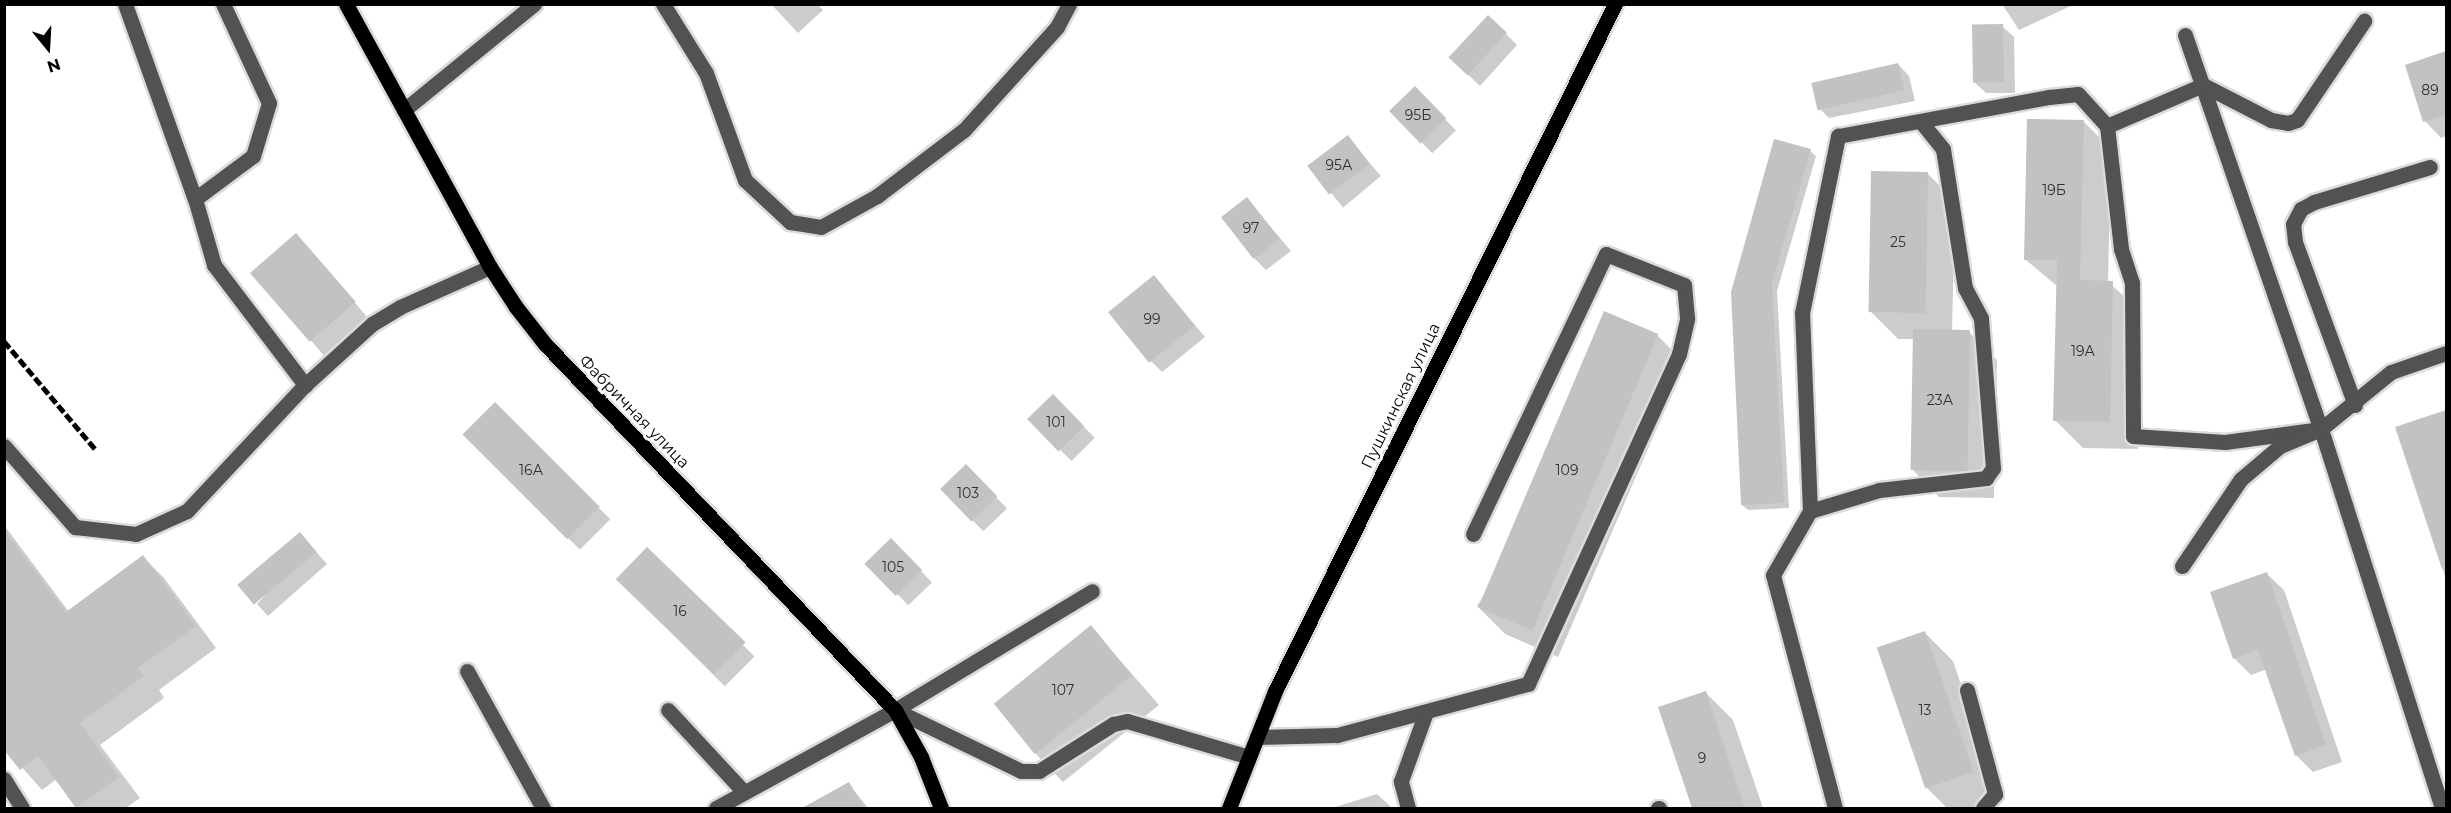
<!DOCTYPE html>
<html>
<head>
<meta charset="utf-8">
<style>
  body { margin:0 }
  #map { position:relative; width:2451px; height:813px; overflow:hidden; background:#fff; font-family:Montserrat,sans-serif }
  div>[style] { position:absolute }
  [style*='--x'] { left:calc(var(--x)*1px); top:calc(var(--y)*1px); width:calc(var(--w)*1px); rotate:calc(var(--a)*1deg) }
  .shadow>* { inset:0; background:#0003; transform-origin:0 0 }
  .building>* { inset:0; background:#c2c2c2; transform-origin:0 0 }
  .roads { filter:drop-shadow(2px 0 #dbdbdb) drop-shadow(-2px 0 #dbdbdb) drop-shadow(0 2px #dbdbdb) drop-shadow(0 -2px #dbdbdb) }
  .minor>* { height:15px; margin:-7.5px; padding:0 7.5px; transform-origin:7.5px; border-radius:7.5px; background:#525252 }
  .major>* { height:15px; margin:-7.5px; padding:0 7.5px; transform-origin:7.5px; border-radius:7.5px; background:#000 }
  .rail>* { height:4.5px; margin-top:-2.25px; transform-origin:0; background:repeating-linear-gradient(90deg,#000 0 9px,transparent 0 12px) }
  span { translate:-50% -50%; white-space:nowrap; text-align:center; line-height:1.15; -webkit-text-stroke:6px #fff; paint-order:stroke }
  .number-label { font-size:14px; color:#303030 }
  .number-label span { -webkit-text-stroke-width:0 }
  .street-label { font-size:16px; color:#000 }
  .frame { position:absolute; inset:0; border:6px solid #000; pointer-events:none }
  .north { position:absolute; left:18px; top:18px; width:60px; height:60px; -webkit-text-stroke:4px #fff; paint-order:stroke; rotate:162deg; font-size:16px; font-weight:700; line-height:24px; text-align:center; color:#000 }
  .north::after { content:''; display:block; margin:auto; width:21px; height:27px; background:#000; clip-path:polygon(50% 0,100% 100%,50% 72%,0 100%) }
</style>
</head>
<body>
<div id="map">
  <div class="shadow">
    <div style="clip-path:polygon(771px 4px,817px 4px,823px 10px,798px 33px)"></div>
    <div style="clip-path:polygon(2002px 4px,2075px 4px,2019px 30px)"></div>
    <div style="clip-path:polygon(2002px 26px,2014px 37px,2015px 93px,1986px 93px,1974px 82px)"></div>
    <div style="clip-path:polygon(1506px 34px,1517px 45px,1480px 86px,1462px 69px)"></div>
    <div style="clip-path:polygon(2446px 52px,2446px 136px,2441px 138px,2425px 121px,2406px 66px)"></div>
    <div style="clip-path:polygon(1898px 64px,1909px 76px,1915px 101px,1829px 118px,1818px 107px)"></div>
    <div style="left:1415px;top:88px;width:59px;height:33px;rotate:46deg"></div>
    <div style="clip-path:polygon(2083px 121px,2111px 149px,2108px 282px,2140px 310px,2138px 449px,2083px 448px,2055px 420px,2058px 287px,2025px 259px)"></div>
    <div style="left:1348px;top:137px;width:51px;height:49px;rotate:50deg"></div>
    <div style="clip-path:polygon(1810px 151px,1816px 156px,1777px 291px,1789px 508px,1748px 510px,1742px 505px,1732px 292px)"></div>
    <div style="clip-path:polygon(1927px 173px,1955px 201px,1952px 332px,1969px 332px,1997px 360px,1994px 498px,1939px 497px,1912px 469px,1914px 339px,1898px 339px,1870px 311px)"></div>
    <div style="clip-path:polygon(1247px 199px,1291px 251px,1266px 270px,1255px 259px)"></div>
    <div style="left:296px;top:235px;width:113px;height:58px;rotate:49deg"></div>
    <div style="clip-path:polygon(1154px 277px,1205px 337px,1162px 372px,1151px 361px)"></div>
    <div style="clip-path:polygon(1657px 335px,1685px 363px,1558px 657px,1505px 634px,1477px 606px)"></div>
    <div style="left:1053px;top:396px;width:59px;height:33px;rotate:45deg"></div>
    <div style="left:495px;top:404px;width:163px;height:43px;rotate:45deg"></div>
    <div style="clip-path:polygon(2446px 412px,2446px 579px,2397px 428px)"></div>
    <div style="left:966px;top:466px;width:59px;height:33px;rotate:46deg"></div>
    <div style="clip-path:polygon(4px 525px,69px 612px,143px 557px,164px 578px,216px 648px,159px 690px,164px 698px,100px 745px,140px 798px,126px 808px,79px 808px,57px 779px,42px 790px,4px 747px)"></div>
    <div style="left:891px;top:540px;width:59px;height:33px;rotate:46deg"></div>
    <div style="clip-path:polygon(311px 546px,327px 564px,268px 616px,257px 604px)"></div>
    <div style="left:647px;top:549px;width:152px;height:42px;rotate:45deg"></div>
    <div style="clip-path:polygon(2267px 574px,2284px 590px,2342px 762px,2313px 772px,2296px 755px,2267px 669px,2251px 675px,2234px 658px)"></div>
    <div style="clip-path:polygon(1091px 627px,1159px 705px,1063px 782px,1036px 754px)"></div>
    <div style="clip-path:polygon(1925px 633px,1953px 661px,2000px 800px,1974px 808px,1947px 808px,1926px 787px)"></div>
    <div style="clip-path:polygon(1705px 692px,1733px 720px,1763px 808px,1693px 808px,1660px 708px)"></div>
    <div style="clip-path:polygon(849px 784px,868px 808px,816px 808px,813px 804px)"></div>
    <div style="clip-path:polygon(1377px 794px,1392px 808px,1332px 808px)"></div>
  </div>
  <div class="building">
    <div style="left:1488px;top:15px;width:26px;height:58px;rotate:43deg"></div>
    <div style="left:2003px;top:24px;width:58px;height:31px;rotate:89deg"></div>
    <div style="clip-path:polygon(2446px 51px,2446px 115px,2423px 122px,2405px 65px)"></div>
    <div style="left:1898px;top:63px;width:28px;height:89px;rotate:77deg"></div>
    <div style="left:1415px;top:86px;width:45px;height:36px;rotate:46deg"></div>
    <div style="clip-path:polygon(2027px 119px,2084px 120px,2080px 280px,2113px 281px,2110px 422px,2053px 421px,2057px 260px,2024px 260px)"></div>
    <div style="left:1348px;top:135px;width:36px;height:51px;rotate:53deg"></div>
    <div style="clip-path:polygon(1774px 139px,1811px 149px,1772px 284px,1784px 503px,1741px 505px,1731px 292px)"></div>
    <div style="left:1871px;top:171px;width:57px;height:141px;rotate:1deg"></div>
    <div style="left:1247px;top:197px;width:53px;height:33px;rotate:52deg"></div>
    <div style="left:296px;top:233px;width:91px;height:61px;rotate:49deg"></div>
    <div style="left:1154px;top:275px;width:65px;height:59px;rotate:51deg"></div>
    <div style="left:1604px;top:311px;width:59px;height:322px;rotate:23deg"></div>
    <div style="left:1913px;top:329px;width:57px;height:141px;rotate:1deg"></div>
    <div style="left:1053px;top:394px;width:45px;height:36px;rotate:46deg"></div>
    <div style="left:495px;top:402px;width:148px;height:46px;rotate:45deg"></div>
    <div style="clip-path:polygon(2446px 410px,2446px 568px,2442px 569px,2395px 427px)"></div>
    <div style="left:966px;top:464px;width:45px;height:36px;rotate:46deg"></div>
    <div style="clip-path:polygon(4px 530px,66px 612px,143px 555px,196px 626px,138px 668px,144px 676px,80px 723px,119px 777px,76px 808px,38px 756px,20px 770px,4px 750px)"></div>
    <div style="left:300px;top:532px;width:26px;height:82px;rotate:50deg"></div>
    <div style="left:891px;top:538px;width:45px;height:37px;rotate:46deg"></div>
    <div style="left:647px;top:547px;width:137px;height:45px;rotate:44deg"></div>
    <div style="clip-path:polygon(2267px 572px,2326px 745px,2295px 756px,2258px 650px,2233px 659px,2210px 592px)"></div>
    <div style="left:1091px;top:625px;width:65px;height:125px;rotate:51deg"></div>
    <div style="left:1925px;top:631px;width:149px;height:51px;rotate:71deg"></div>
    <div style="clip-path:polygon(1706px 691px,1745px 808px,1692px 808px,1658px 707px)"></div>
    <div style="clip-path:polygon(849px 782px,864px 808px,802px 808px)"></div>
  </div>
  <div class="roads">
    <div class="minor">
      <div style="--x:125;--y:4;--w:207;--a:70.3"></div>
      <div style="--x:195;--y:199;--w:69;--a:73.9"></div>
      <div style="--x:214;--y:265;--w:151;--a:52.8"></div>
      <div style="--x:663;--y:4;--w:81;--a:58.1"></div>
      <div style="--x:706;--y:73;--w:114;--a:70"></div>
      <div style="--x:745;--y:180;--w:62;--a:43"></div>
      <div style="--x:790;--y:222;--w:31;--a:9"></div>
      <div style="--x:821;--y:227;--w:64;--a:-29"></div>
      <div style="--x:877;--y:196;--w:109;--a:-37.2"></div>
      <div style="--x:964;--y:130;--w:139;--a:-47.9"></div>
      <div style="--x:1057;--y:27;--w:26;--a:-62"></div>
      <div style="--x:2185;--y:35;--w:417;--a:71"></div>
      <div style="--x:2321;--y:429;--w:398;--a:72.3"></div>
      <div style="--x:404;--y:110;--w:168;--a:-39.2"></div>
      <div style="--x:2107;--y:126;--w:104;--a:-23.1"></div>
      <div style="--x:2203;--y:85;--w:76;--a:27.2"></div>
      <div style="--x:2271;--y:120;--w:17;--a:10"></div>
      <div style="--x:2288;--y:123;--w:9;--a:-18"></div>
      <div style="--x:2297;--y:120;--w:120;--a:-55.9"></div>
      <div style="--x:195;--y:199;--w:72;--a:-36.6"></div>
      <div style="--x:253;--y:156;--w:55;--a:-73.2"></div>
      <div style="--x:269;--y:103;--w:109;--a:-114.9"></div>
      <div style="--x:2355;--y:405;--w:174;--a:-110.2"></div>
      <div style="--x:2295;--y:242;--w:18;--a:-96"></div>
      <div style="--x:2293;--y:224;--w:17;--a:-62"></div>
      <div style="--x:2301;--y:209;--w:15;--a:-28"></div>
      <div style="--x:2314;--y:202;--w:121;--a:-16.8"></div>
      <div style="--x:4;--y:446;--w:108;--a:48.8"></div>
      <div style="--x:75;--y:527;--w:61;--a:6.5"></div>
      <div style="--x:136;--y:534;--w:56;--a:-24.3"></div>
      <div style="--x:187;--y:511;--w:173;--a:-46.9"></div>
      <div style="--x:305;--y:385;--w:91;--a:-42.3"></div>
      <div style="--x:372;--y:324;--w:33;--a:-31"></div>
      <div style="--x:400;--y:307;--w:98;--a:-24"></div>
      <div style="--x:1810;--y:511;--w:198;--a:-92.3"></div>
      <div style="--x:1802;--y:313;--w:181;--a:-78.5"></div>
      <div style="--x:1838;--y:136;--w:215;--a:-10.5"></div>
      <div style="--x:2049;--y:97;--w:29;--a:-6"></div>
      <div style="--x:2078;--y:94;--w:43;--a:47.8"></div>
      <div style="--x:2107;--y:126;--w:124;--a:83.5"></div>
      <div style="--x:2121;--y:249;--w:36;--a:72"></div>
      <div style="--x:2132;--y:283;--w:153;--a:89.6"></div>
      <div style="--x:2133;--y:436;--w:92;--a:3.7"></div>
      <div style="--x:2225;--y:442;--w:97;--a:-7.7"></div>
      <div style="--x:2182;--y:566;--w:105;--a:-55.9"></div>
      <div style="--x:2241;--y:479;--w:51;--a:-40.2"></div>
      <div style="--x:2280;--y:446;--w:44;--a:-22.5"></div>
      <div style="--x:2321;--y:429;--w:90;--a:-39.2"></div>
      <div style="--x:2391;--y:372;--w:58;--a:-19.1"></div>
      <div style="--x:467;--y:671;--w:157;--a:61"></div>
      <div style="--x:1967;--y:690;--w:108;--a:74.9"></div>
      <div style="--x:1995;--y:794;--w:18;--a:131"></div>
      <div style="--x:668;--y:710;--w:112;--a:47.2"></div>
      <div style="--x:895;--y:710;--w:140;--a:25.8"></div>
      <div style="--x:1021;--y:771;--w:18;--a:0"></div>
      <div style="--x:1039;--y:771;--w:88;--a:-32.4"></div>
      <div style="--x:1113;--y:724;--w:14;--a:-12"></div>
      <div style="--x:1127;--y:721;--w:127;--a:16.4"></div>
      <div style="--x:1257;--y:737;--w:80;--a:-1.4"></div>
      <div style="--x:1337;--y:735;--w:198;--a:-15"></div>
      <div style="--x:1528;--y:684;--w:363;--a:-65.4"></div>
      <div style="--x:1679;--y:354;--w:37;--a:-77"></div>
      <div style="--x:1687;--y:318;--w:33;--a:-95"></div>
      <div style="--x:1684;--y:285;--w:84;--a:-158.3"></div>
      <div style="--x:1606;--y:254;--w:310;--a:115.4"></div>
      <div style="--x:4;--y:779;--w:34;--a:58"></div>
      <div style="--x:716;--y:808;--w:204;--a:-28.7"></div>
      <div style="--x:895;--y:710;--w:230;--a:-31.1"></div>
      <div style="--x:1408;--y:808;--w:28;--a:-105"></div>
      <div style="--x:1401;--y:781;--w:73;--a:-70.1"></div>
      <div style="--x:1658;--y:808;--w:1;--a:0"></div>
      <div style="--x:1835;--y:808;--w:241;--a:-104.9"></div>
      <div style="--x:1773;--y:575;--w:74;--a:-60"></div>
      <div style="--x:1810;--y:511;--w:72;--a:-16.9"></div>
      <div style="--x:1879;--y:490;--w:108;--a:-6.4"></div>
      <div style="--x:1986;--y:478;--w:12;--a:-55"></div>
      <div style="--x:1993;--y:468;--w:150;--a:-94.6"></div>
      <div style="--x:1981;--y:318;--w:34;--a:-118"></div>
      <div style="--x:1965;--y:288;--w:141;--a:-99"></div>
      <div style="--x:1943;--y:149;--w:33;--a:-129"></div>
    </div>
    <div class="major">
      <div style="--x:346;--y:4;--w:300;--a:61.3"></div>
      <div style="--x:490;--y:267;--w:48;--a:57"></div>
      <div style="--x:516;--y:307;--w:47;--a:51.9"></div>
      <div style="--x:545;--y:344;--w:506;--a:46.28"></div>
      <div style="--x:895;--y:710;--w:54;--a:61"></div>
      <div style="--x:921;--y:757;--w:55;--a:68.6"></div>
      <div style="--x:1229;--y:808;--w:126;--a:-68.5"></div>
      <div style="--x:1275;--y:691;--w:767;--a:-63.67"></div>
    </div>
  </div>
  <div class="rail">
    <div style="--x:4;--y:341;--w:144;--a:49.8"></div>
  </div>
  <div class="number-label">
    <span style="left:2430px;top:90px">89</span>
    <span style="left:1418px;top:115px">95Б</span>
    <span style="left:1339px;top:165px">95А</span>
    <span style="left:2054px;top:190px">19Б</span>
    <span style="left:1251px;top:228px">97</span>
    <span style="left:1898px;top:242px">25</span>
    <span style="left:1152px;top:319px">99</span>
    <span style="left:2083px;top:351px">19А</span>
    <span style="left:1940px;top:400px">23А</span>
    <span style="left:1056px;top:422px">101</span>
    <span style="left:531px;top:470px">16А</span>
    <span style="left:1567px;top:470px">109</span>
    <span style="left:968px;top:493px">103</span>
    <span style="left:893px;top:567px">105</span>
    <span style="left:680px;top:611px">16</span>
    <span style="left:1063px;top:690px">107</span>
    <span style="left:1925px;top:710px">13</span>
    <span style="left:1702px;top:758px">9</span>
  </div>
  <div class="street-label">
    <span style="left:1401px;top:396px;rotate:-64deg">Пушкинская улица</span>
    <span style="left:634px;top:412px;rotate:46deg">Фабричная улица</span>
  </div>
  <div class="frame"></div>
  <div class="north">N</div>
</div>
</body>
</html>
